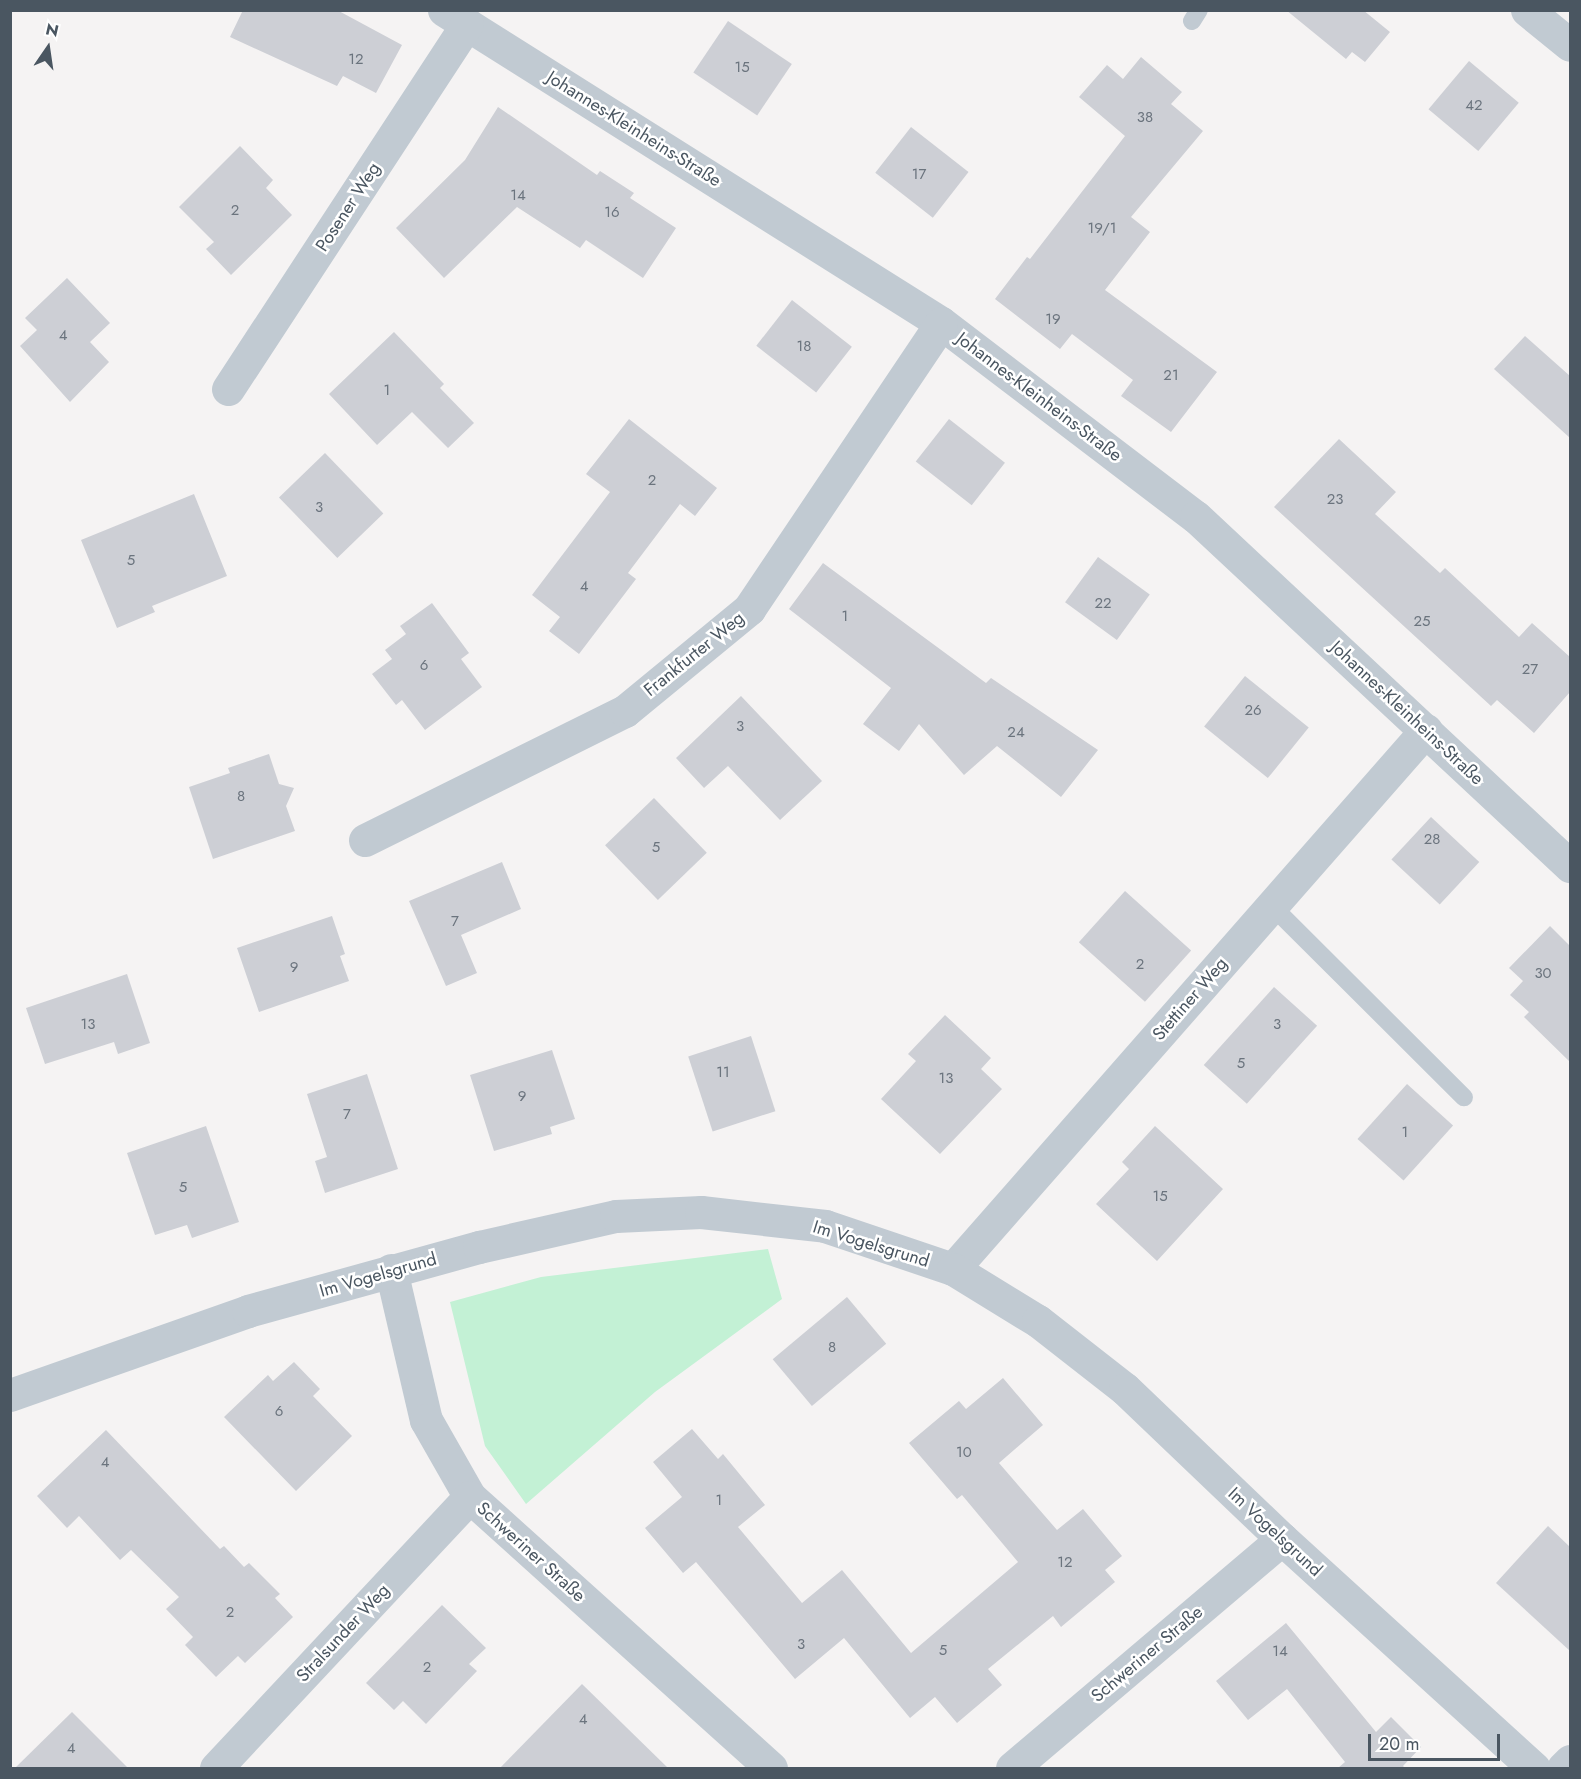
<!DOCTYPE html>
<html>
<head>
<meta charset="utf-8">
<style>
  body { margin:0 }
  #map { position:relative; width:1581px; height:1779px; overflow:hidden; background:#f5f3f3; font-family:Jost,sans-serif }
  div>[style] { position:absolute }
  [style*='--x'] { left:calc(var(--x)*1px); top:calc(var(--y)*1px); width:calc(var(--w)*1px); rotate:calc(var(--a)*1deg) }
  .green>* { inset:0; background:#c3f1d5 }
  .building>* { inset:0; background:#cdcfd5; transform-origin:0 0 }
  .service>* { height:18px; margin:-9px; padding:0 9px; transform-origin:9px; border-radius:9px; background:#c1cad2 }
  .minor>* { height:33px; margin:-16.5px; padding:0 16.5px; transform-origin:16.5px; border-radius:16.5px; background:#c1cad2 }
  span { translate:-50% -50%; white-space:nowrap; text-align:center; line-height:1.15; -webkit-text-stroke:5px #fff; paint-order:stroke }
  .number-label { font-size:15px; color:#6b747e }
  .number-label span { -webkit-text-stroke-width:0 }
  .street-label { font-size:18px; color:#4a5661 }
  .frame { position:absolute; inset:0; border:12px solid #4a5661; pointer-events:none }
  .north { position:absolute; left:18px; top:18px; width:60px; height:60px; -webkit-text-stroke:4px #fff; paint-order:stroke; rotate:13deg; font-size:16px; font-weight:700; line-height:24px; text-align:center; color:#4a5661 }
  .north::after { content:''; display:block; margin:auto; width:21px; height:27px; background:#4a5661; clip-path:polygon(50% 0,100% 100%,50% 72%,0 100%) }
  .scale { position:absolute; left:1368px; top:1734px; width:132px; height:27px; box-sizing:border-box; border:3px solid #4a5661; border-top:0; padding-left:8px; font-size:18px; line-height:21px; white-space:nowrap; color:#4a5661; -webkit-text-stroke:4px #fff; paint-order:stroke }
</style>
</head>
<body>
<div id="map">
  <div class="green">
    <div style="clip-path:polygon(768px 1249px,782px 1299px,655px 1392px,526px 1504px,485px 1446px,450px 1302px,541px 1277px)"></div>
  </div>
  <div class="building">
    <div style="clip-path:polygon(243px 10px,337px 10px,402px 45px,376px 93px,343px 76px,337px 86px,230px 37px)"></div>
    <div style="clip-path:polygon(1286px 10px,1363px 10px,1390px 32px,1365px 62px,1352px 52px,1346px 59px)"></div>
    <div style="left:728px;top:21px;width:77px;height:62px;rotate:34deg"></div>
    <div style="clip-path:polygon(1141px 57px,1182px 92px,1171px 104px,1203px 131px,1131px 217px,1150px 232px,1105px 290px,1217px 372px,1171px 432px,1121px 396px,1133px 380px,1072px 334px,1060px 349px,995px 299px,1027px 257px,1030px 259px,1125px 136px,1079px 97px,1107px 65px,1123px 79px)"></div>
    <div style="left:1469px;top:61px;width:65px;height:63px;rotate:40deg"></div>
    <div style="clip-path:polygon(498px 107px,597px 175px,600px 171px,634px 193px,630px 198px,676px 228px,643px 278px,586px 240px,580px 248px,517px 207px,444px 278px,396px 228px,465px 160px)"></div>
    <div style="left:911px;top:127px;width:73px;height:58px;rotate:38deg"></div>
    <div style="clip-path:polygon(240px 146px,273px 180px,266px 188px,292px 215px,231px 275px,206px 249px,214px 242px,179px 207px)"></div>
    <div style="clip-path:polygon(67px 278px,110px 323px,90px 342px,109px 362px,70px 402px,20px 346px,37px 330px,25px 318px)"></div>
    <div style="left:792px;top:300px;width:76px;height:58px;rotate:38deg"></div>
    <div style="clip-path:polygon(394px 332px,444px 384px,440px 388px,474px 423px,448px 448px,412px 412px,377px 445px,329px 394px)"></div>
    <div style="clip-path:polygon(1525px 336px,1570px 376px,1570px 438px,1494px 369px)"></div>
    <div style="clip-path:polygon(629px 419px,717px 488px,695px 516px,680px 504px,628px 573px,636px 579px,579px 654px,549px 631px,560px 617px,532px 595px,610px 492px,586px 474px)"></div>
    <div style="left:949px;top:419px;width:71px;height:54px;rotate:38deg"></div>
    <div style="clip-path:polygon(1339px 439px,1396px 492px,1375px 514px,1440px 573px,1445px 568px,1519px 637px,1532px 623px,1570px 657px,1570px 692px,1534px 733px,1497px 700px,1491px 706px,1274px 507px)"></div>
    <div style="left:325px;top:453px;width:84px;height:64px;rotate:46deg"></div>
    <div style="clip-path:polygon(194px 494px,227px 576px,152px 606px,155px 612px,117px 628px,81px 540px)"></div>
    <div style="left:1098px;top:557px;width:64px;height:56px;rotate:36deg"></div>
    <div style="clip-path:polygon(823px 563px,986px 683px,991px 678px,1098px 750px,1061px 797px,997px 746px,964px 775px,919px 724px,899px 751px,863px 724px,891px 688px,789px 609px)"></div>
    <div style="clip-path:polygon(432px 603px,469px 653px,461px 659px,482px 687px,425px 730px,402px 700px,396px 705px,372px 674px,392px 659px,385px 650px,406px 634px,400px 626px)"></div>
    <div style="left:1245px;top:676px;width:82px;height:65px;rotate:39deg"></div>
    <div style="clip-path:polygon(741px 696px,822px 781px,780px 820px,728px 766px,704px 788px,676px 758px)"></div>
    <div style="clip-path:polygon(269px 754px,279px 784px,294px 788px,286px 806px,295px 831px,213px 859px,189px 787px,230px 773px,228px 768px)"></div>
    <div style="left:654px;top:798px;width:76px;height:68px;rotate:46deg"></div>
    <div style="left:1431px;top:817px;width:66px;height:58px;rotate:43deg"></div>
    <div style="clip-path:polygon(502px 862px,521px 909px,461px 935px,477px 973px,446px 986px,409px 901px)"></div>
    <div style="left:1125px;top:891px;width:89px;height:69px;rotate:42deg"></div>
    <div style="clip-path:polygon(332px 916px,345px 954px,340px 956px,349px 981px,259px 1012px,237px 948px)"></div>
    <div style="clip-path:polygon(1550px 926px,1570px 946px,1570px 1062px,1524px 1017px,1529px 1012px,1510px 995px,1523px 981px,1509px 968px)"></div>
    <div style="clip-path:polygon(127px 974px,150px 1043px,118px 1054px,114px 1042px,45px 1064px,26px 1008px)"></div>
    <div style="left:1274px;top:987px;width:58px;height:105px;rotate:42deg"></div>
    <div style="clip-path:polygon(945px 1015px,991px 1058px,981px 1069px,1002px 1089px,940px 1154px,881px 1099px,916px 1061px,908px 1054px)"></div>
    <div style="left:751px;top:1036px;width:79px;height:66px;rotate:72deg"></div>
    <div style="clip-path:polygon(552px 1050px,575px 1119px,550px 1127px,552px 1134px,494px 1151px,470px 1075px)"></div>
    <div style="clip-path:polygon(367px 1074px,398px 1169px,325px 1193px,315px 1161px,327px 1157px,307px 1094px)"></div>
    <div style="left:1407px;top:1084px;width:62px;height:74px;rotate:42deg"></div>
    <div style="clip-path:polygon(206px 1126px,239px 1222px,192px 1238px,187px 1225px,155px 1235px,127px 1153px)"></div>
    <div style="clip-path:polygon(1155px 1126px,1223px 1189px,1157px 1261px,1096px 1204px,1129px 1169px,1122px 1162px)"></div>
    <div style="left:847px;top:1297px;width:61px;height:97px;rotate:50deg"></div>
    <div style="clip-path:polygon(294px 1362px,320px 1389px,313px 1396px,352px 1436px,296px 1491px,224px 1417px,268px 1375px,273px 1381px)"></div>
    <div style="clip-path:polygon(1003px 1378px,1043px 1425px,999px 1463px,1057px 1530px,1083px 1509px,1122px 1556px,1105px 1570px,1115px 1582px,1061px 1627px,1053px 1616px,988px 1669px,1002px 1685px,957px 1723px,935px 1697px,910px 1718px,844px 1638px,795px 1679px,696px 1562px,683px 1573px,645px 1528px,682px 1497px,653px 1462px,692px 1429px,718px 1459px,723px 1454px,765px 1505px,738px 1527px,802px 1603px,842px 1570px,911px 1653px,1018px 1562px,962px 1495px,957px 1499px,909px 1443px,959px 1401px,966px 1409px)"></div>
    <div style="clip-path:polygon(106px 1430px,220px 1549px,224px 1546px,244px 1567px,249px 1563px,280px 1594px,275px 1598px,293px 1617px,245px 1663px,238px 1656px,216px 1677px,185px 1645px,193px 1637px,166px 1609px,179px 1597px,131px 1550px,120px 1560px,79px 1516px,67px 1528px,37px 1496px)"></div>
    <div style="clip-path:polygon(1548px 1526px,1570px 1547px,1570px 1651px,1496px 1583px)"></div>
    <div style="clip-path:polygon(442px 1605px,486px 1648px,469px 1664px,477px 1671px,426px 1724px,403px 1701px,394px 1710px,366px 1683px)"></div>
    <div style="clip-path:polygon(1286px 1623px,1376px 1732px,1391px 1717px,1421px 1747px,1403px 1766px,1405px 1768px,1338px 1768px,1345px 1762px,1287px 1689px,1248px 1720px,1216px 1681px)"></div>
    <div style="clip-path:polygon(582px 1684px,668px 1768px,500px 1768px)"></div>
    <div style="clip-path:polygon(72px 1712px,128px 1768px,15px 1768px)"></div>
  </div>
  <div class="service">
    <div style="--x:1192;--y:21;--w:13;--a:-58"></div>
    <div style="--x:1272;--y:906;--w:271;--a:44.9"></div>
  </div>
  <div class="minor">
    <div style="--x:444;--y:10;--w:587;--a:32.2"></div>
    <div style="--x:941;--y:323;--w:320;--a:37.3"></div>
    <div style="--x:1196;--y:517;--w:512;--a:43.02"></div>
    <div style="--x:1527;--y:10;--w:55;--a:39.1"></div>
    <div style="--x:228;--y:389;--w:436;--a:-56.8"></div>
    <div style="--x:365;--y:840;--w:290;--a:-26.4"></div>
    <div style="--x:625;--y:711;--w:161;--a:-39.4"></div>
    <div style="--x:749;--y:609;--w:344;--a:-56.1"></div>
    <div style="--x:953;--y:1269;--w:717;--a:-48.73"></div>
    <div style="--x:391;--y:1270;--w:154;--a:76.9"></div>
    <div style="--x:426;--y:1420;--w:89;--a:60.3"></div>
    <div style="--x:470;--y:1497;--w:405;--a:42"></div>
    <div style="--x:10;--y:1395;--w:252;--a:-19.4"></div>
    <div style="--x:248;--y:1311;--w:240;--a:-15.5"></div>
    <div style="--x:479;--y:1247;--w:140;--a:-12.8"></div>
    <div style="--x:616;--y:1216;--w:85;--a:-2.7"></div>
    <div style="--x:701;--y:1212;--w:125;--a:6.4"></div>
    <div style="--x:825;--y:1226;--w:135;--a:18.6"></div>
    <div style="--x:953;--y:1269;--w:100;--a:31.5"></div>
    <div style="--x:1038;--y:1321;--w:110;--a:38"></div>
    <div style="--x:1125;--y:1389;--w:217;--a:43.7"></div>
    <div style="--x:1282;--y:1539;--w:341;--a:42.3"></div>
    <div style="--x:216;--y:1768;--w:371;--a:-46.9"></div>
    <div style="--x:1012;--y:1768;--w:354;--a:-40.3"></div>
    <div style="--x:1563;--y:1768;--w:10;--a:-45"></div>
  </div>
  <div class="number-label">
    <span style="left:356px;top:60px">12</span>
    <span style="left:742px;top:68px">15</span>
    <span style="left:1474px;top:106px">42</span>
    <span style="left:1145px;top:118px">38</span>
    <span style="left:919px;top:175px">17</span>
    <span style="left:518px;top:196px">14</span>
    <span style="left:235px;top:211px">2</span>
    <span style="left:612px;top:213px">16</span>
    <span style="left:1102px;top:229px">19/1</span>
    <span style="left:1053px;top:320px">19</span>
    <span style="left:63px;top:336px">4</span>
    <span style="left:804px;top:347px">18</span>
    <span style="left:1171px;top:376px">21</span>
    <span style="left:387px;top:391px">1</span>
    <span style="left:652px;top:481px">2</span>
    <span style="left:1335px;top:500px">23</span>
    <span style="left:319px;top:508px">3</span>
    <span style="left:131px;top:561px">5</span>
    <span style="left:584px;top:587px">4</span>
    <span style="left:1103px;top:604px">22</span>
    <span style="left:845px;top:617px">1</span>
    <span style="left:1422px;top:622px">25</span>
    <span style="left:424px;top:666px">6</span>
    <span style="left:1530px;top:670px">27</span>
    <span style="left:1253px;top:711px">26</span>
    <span style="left:740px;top:727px">3</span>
    <span style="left:1016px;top:733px">24</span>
    <span style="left:241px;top:797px">8</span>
    <span style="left:1432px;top:840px">28</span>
    <span style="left:656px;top:848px">5</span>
    <span style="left:455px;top:922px">7</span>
    <span style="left:1140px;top:965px">2</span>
    <span style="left:294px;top:968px">9</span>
    <span style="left:1543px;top:974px">30</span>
    <span style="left:88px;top:1025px">13</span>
    <span style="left:1277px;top:1025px">3</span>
    <span style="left:1241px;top:1064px">5</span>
    <span style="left:723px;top:1073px">11</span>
    <span style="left:946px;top:1079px">13</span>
    <span style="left:522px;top:1097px">9</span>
    <span style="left:347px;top:1115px">7</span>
    <span style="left:1405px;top:1133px">1</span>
    <span style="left:183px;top:1188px">5</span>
    <span style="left:1160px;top:1197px">15</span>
    <span style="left:832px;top:1348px">8</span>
    <span style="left:279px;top:1412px">6</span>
    <span style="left:964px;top:1453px">10</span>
    <span style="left:105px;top:1463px">4</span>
    <span style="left:719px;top:1501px">1</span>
    <span style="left:1065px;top:1563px">12</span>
    <span style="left:230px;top:1613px">2</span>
    <span style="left:801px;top:1645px">3</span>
    <span style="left:943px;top:1651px">5</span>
    <span style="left:1280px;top:1652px">14</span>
    <span style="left:427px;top:1668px">2</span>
    <span style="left:583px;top:1720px">4</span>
    <span style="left:71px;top:1749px">4</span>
  </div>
  <div class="street-label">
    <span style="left:634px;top:129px;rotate:32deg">Johannes-Kleinheins-Straße</span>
    <span style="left:348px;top:207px;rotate:-57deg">Posener Weg</span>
    <span style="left:1039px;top:397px;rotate:37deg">Johannes-Kleinheins-Straße</span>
    <span style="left:694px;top:654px;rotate:-39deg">Frankfurter Weg</span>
    <span style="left:1407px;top:713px;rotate:43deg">Johannes-Kleinheins-Straße</span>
    <span style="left:1190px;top:999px;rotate:-49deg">Stettiner Weg</span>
    <span style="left:871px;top:1244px;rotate:17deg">Im Vogelsgrund</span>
    <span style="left:378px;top:1275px;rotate:-16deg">Im Vogelsgrund</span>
    <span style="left:1275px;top:1532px;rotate:43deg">Im Vogelsgrund</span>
    <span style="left:531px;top:1552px;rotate:42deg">Schweriner Straße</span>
    <span style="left:343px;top:1633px;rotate:-47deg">Stralsunder Weg</span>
    <span style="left:1147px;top:1654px;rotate:-40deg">Schweriner Straße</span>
  </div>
  <div class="frame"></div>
  <div class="north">N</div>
  <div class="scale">20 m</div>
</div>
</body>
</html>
